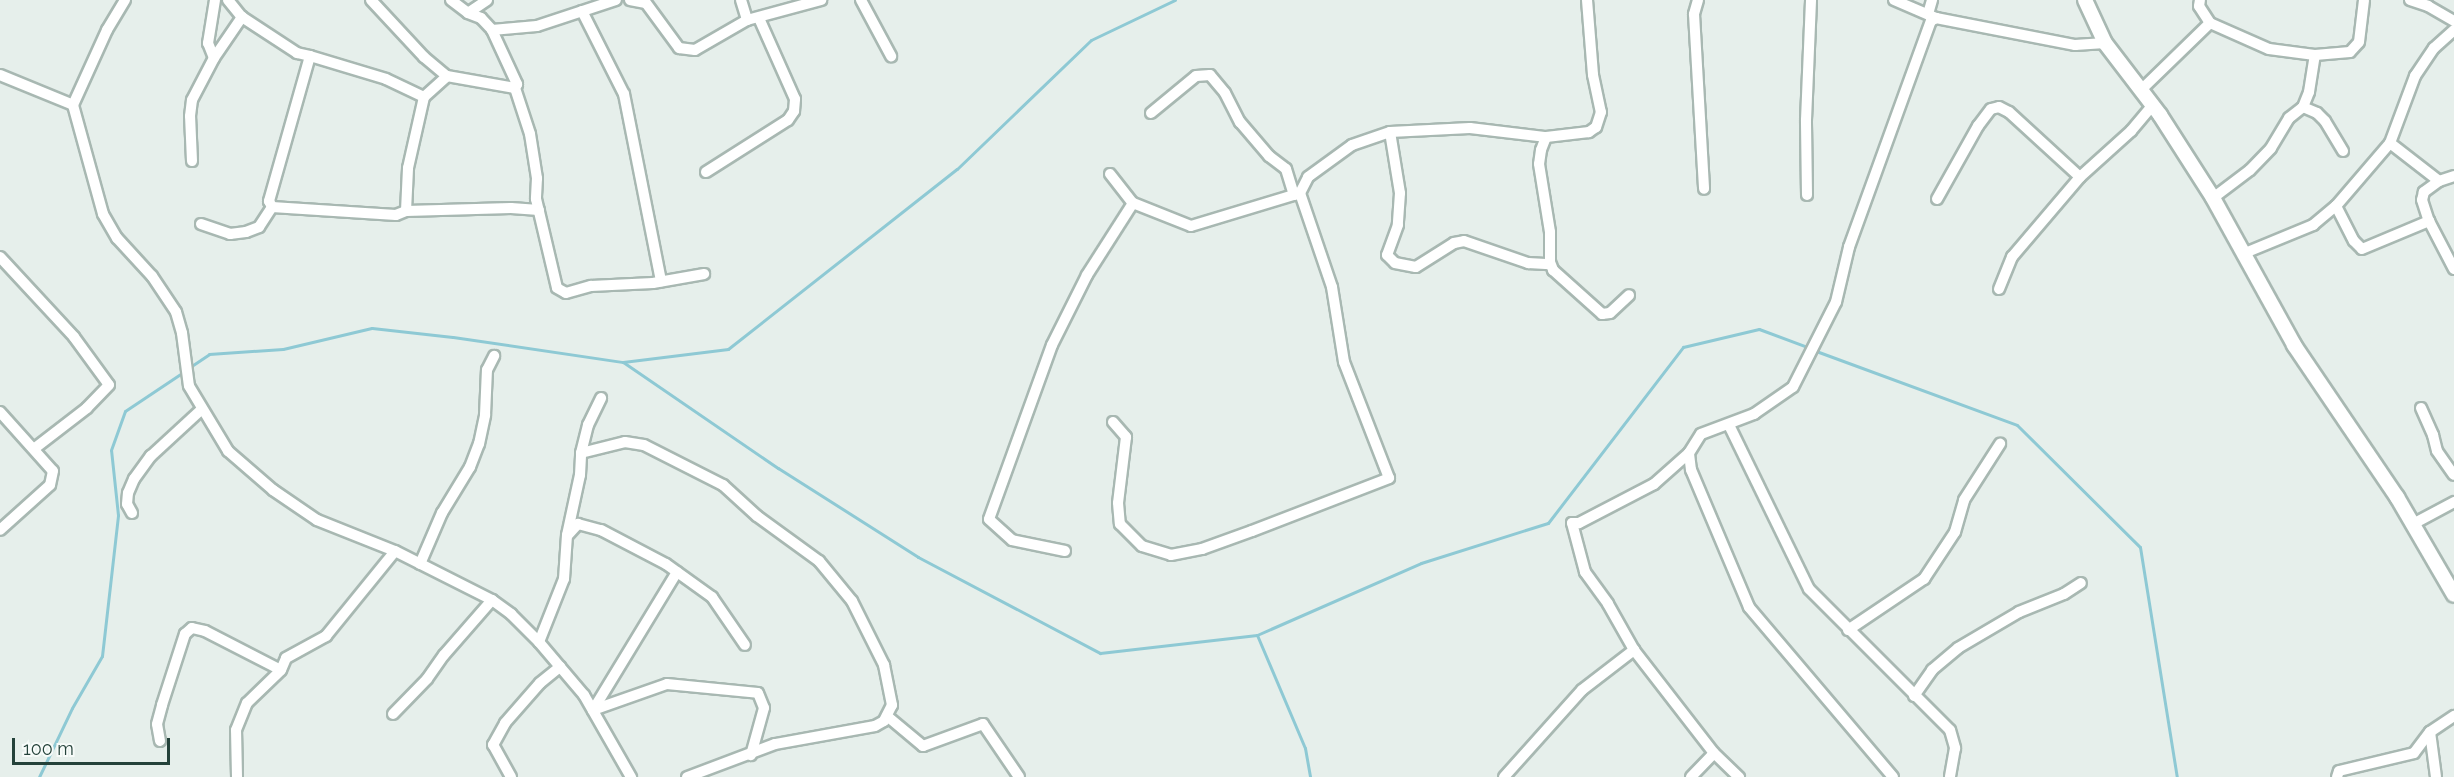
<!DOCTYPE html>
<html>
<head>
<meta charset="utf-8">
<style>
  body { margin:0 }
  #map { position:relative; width:2454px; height:777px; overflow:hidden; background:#e6efeb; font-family:Raleway,sans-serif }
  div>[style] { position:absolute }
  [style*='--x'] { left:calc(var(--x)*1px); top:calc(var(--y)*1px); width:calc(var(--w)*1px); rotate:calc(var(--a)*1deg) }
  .stream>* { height:3px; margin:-1.5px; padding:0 1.5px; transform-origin:1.5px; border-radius:1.5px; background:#8ec9d4 }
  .roads { filter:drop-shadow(2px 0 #a8b8b2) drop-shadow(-2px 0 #a8b8b2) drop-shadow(0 2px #a8b8b2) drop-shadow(0 -2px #a8b8b2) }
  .minor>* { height:10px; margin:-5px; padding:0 5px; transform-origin:5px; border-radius:5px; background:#fff }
  .tertiary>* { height:14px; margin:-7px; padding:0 7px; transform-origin:7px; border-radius:7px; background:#fff }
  span { translate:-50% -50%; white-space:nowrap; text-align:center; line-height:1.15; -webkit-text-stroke:4.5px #f7fbf9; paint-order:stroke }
  .scale { position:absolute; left:12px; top:738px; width:158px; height:27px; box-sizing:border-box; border:3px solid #24423a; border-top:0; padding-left:8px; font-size:18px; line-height:21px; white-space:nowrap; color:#24423a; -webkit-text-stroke:4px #f7fbf9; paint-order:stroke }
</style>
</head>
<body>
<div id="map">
  <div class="stream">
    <div style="--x:1816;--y:351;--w:214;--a:20.2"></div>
    <div style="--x:2017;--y:425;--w:173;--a:44.8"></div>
    <div style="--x:2140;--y:547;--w:233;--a:80.9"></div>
    <div style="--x:623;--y:362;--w:188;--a:34.4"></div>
    <div style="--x:778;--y:468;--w:166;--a:32.4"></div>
    <div style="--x:918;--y:557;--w:206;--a:27.8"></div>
    <div style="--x:1100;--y:653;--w:158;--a:-6.5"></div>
    <div style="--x:1257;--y:635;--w:179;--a:-23.7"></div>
    <div style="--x:1421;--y:563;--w:133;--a:-17.5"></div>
    <div style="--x:1548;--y:523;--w:222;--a:-52.5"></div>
    <div style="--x:1683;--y:347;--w:78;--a:-13.3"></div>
    <div style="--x:1759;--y:329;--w:54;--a:20.4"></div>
    <div style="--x:190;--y:367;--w:23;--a:-34"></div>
    <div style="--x:209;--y:354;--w:74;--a:-3.9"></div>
    <div style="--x:283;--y:349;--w:91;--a:-13.3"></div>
    <div style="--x:372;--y:328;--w:81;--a:6.3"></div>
    <div style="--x:453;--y:337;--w:172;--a:8.4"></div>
    <div style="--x:623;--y:362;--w:106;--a:-7.1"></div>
    <div style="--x:728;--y:349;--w:291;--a:-38.2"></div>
    <div style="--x:957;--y:169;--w:186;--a:-43.9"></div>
    <div style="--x:1091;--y:40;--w:93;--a:-25.5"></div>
    <div style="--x:1257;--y:635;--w:123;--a:67"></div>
    <div style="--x:1305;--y:748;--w:29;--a:80"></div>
    <div style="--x:39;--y:777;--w:76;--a:-64.4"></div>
    <div style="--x:72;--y:708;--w:60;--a:-60"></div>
    <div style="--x:102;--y:656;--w:142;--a:-83.5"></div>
    <div style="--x:118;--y:515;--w:65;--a:-96.1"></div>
    <div style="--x:111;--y:450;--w:41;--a:-70.3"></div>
    <div style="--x:125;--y:411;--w:72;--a:-33.7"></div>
  </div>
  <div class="roads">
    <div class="minor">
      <div style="--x:125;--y:0;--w:35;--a:121"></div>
      <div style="--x:107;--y:30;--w:82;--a:114.4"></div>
      <div style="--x:73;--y:105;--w:113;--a:74.6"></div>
      <div style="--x:103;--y:214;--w:28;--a:60"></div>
      <div style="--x:117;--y:238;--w:52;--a:47.4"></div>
      <div style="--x:152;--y:276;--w:43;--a:56.3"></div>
      <div style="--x:176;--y:312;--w:22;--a:74"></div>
      <div style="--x:182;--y:333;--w:53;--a:82.5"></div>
      <div style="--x:189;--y:386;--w:76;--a:59"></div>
      <div style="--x:228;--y:451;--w:60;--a:40.9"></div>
      <div style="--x:273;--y:490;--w:53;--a:34.3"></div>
      <div style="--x:317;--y:520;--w:84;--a:21.7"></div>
      <div style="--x:395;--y:551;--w:109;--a:26.8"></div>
      <div style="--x:492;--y:600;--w:24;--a:36"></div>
      <div style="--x:511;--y:614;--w:40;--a:45"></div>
      <div style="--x:539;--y:642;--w:70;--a:49.7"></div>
      <div style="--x:584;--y:695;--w:95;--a:60.2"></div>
      <div style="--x:215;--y:0;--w:44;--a:99.2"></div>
      <div style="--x:208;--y:43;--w:16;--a:68"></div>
      <div style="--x:214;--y:58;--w:50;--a:-55.7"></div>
      <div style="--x:228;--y:0;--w:22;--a:51"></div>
      <div style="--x:242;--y:17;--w:66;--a:33.2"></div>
      <div style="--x:297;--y:53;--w:13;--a:13"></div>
      <div style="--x:310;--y:56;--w:151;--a:105.8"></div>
      <div style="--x:269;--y:201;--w:7;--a:63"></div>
      <div style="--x:272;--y:207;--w:124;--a:3.7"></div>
      <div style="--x:396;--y:215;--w:11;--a:-22"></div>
      <div style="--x:406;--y:211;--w:43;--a:-87.3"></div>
      <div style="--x:408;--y:168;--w:73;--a:-77.3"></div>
      <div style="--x:371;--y:0;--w:78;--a:47.1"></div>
      <div style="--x:424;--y:57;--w:30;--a:40"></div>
      <div style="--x:447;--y:76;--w:69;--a:10"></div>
      <div style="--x:451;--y:0;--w:21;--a:37"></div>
      <div style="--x:468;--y:13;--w:14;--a:21"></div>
      <div style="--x:481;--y:18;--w:16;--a:47"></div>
      <div style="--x:492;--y:30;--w:60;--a:65.2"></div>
      <div style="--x:517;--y:84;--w:4;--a:117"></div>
      <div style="--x:515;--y:88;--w:48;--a:71.9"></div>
      <div style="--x:530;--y:134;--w:45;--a:81"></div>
      <div style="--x:537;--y:178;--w:21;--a:93"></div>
      <div style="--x:536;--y:199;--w:91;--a:76.7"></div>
      <div style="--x:557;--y:288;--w:10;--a:29"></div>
      <div style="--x:566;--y:293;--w:26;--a:-16"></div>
      <div style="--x:591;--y:286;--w:62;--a:-2.8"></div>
      <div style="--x:653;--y:283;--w:52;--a:-10"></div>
      <div style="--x:630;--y:0;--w:16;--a:11"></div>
      <div style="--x:646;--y:3;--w:56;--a:53.7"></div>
      <div style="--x:679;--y:48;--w:16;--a:7"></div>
      <div style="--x:695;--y:50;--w:60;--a:-30"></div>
      <div style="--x:747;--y:20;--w:77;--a:-15.1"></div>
      <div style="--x:741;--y:0;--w:21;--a:73"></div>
      <div style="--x:861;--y:0;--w:64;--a:61.8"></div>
      <div style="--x:1587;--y:0;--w:75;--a:85.4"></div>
      <div style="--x:1593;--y:75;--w:38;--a:78"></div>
      <div style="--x:1601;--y:112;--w:16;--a:108"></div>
      <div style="--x:1596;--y:127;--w:9;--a:144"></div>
      <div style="--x:1589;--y:132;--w:43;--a:173.4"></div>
      <div style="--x:1546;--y:137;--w:14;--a:111"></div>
      <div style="--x:1541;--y:150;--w:14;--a:98"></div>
      <div style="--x:1539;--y:164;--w:69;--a:80.8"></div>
      <div style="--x:1550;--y:232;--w:30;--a:90"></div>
      <div style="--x:1550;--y:262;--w:9;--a:69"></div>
      <div style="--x:1553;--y:270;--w:66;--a:41.9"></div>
      <div style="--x:1602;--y:314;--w:8;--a:-7"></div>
      <div style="--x:1610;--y:313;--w:26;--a:-43"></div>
      <div style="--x:1698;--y:0;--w:15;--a:106"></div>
      <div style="--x:1694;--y:14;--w:175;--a:86.7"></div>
      <div style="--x:1894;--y:0;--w:46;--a:23.2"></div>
      <div style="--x:2410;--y:0;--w:19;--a:18"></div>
      <div style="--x:2428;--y:6;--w:30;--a:30"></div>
      <div style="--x:582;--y:11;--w:93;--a:63.2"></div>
      <div style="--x:624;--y:94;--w:191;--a:78.8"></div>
      <div style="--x:468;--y:13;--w:23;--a:-34"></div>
      <div style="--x:1928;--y:14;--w:15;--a:-74"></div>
      <div style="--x:2210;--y:23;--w:64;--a:23.8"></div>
      <div style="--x:2269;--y:49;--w:46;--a:7.4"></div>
      <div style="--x:2315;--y:55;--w:35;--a:-5"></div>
      <div style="--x:2350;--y:52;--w:13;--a:-48"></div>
      <div style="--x:2359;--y:42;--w:42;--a:-83.2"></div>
      <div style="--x:492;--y:30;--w:45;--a:-5.1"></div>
      <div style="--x:537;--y:26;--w:83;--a:-18.2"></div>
      <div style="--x:310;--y:56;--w:79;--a:16.8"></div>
      <div style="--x:386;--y:79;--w:42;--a:25.3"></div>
      <div style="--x:424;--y:97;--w:31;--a:-42"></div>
      <div style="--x:0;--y:75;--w:79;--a:22.3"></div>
      <div style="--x:2141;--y:90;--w:96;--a:-44.2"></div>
      <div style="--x:2210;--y:23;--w:20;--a:-123"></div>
      <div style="--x:2199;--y:6;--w:6;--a:-81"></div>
      <div style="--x:2303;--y:107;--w:15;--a:23"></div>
      <div style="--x:2317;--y:113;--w:11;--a:45"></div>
      <div style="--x:2325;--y:121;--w:35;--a:59"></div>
      <div style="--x:1151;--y:113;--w:58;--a:-39.4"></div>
      <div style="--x:1196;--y:76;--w:14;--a:-4"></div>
      <div style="--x:1210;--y:75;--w:23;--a:50"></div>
      <div style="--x:1225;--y:93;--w:33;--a:63"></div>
      <div style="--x:1240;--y:122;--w:45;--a:49.5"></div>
      <div style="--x:1269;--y:156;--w:21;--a:37"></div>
      <div style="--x:1286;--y:169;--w:27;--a:73"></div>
      <div style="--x:1294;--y:195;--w:6;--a:-18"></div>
      <div style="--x:1300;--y:193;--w:18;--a:-63"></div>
      <div style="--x:1308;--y:177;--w:54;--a:-36"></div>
      <div style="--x:1352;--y:145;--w:40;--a:-18.9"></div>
      <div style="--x:1390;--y:132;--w:80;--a:-2.9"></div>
      <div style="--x:1470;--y:128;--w:77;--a:6.8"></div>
      <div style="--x:1390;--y:132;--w:62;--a:80.7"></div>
      <div style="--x:1400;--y:193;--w:32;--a:94"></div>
      <div style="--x:1398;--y:225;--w:32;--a:110"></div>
      <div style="--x:1387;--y:255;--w:11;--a:45"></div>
      <div style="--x:1395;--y:263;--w:21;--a:11"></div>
      <div style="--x:1416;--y:267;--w:45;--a:-32.3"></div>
      <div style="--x:1454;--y:243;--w:10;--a:-11"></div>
      <div style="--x:1464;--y:241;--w:68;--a:19"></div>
      <div style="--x:1528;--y:263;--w:22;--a:3"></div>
      <div style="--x:2390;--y:143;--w:62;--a:37.8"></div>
      <div style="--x:2439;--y:181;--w:16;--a:-18"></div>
      <div style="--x:192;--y:161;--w:45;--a:-92.5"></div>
      <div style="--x:190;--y:116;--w:16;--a:-83"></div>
      <div style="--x:192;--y:100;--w:47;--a:-62.4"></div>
      <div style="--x:706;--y:172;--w:97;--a:-32.4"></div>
      <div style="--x:788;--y:120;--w:11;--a:-56"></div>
      <div style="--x:794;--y:111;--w:12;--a:-85"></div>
      <div style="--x:795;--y:99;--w:89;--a:-114"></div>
      <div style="--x:1110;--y:174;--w:37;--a:52"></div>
      <div style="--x:1133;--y:203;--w:62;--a:21.6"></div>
      <div style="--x:1191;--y:226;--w:108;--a:-16.8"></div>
      <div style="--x:2439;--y:181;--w:19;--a:144"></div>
      <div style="--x:2424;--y:192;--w:8;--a:104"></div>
      <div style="--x:2422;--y:200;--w:22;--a:72"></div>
      <div style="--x:2429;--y:221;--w:54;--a:62.5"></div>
      <div style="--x:1807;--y:195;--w:75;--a:-90.8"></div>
      <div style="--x:1806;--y:120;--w:120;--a:-87.6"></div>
      <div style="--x:2213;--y:198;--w:46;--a:-37.1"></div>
      <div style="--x:2250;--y:170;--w:30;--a:-46"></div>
      <div style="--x:2271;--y:148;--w:35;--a:-59"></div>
      <div style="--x:2289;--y:118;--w:18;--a:-38"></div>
      <div style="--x:2303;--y:107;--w:16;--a:-68"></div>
      <div style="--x:2309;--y:92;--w:37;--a:-81"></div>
      <div style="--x:1937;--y:199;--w:84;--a:-60.7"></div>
      <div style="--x:1978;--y:126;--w:21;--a:-53"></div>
      <div style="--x:1991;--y:109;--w:8;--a:-14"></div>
      <div style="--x:1999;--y:107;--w:11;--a:27"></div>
      <div style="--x:2009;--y:112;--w:96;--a:42.5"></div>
      <div style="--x:2336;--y:206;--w:39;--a:63"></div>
      <div style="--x:2354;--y:241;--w:11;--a:45"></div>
      <div style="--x:2362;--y:249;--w:73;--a:-22.7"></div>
      <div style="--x:406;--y:211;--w:105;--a:-1.6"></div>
      <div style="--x:511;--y:208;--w:28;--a:4"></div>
      <div style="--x:201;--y:224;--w:31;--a:19"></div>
      <div style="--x:230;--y:234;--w:16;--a:-7"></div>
      <div style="--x:246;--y:232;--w:14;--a:-21"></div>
      <div style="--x:259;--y:227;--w:24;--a:-57"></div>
      <div style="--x:2245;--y:253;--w:74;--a:-22.4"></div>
      <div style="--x:2313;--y:225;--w:30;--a:-40"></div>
      <div style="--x:2336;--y:206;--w:83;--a:-49.4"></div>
      <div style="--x:2390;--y:143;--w:72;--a:-69.5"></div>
      <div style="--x:2415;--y:76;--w:34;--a:-56"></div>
      <div style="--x:2434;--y:48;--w:27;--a:-42"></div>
      <div style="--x:0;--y:257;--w:109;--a:47.2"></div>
      <div style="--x:74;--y:337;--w:59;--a:53.9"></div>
      <div style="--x:109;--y:385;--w:32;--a:134"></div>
      <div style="--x:87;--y:408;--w:66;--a:142.4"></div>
      <div style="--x:1999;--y:289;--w:35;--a:-68"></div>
      <div style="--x:2012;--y:257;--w:105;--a:-49.6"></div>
      <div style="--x:2080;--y:177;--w:69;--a:-42"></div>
      <div style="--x:2131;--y:131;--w:34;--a:-50"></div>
      <div style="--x:2421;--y:408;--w:30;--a:66"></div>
      <div style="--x:2433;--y:435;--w:16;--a:76"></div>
      <div style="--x:2437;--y:451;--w:29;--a:55"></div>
      <div style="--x:0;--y:412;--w:79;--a:48.1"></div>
      <div style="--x:53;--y:471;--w:14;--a:102"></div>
      <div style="--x:50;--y:485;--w:67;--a:138"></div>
      <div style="--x:1113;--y:422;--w:20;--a:49"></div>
      <div style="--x:1126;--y:437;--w:66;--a:96.9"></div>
      <div style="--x:1118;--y:503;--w:21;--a:85"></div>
      <div style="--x:1120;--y:524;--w:31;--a:45"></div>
      <div style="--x:1142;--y:546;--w:30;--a:17"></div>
      <div style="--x:1171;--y:555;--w:32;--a:-11"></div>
      <div style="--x:1202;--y:549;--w:53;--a:-19.8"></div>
      <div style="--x:1252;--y:531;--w:147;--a:-21.1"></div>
      <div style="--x:1389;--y:478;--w:124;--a:-111.2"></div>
      <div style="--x:1344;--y:362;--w:76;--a:-99.1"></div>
      <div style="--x:1332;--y:287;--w:99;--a:-108.8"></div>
      <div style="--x:1729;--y:425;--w:182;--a:64"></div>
      <div style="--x:1809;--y:589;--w:199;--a:45"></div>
      <div style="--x:1950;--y:730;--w:19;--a:74"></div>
      <div style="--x:1955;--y:748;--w:29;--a:100"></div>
      <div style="--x:581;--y:453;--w:45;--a:-14"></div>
      <div style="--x:625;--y:442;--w:19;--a:9"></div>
      <div style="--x:644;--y:445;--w:89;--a:26.9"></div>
      <div style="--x:723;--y:485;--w:46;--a:42.4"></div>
      <div style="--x:757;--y:516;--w:77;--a:36"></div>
      <div style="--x:819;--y:561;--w:52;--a:50.5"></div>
      <div style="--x:852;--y:601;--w:72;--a:63.4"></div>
      <div style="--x:884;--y:665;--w:41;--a:78.7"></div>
      <div style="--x:892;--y:705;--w:18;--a:117"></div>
      <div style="--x:884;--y:721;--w:10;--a:151"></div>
      <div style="--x:875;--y:726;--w:102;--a:169.8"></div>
      <div style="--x:775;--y:744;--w:94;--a:159.4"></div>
      <div style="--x:1689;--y:453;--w:47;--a:138.5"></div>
      <div style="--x:1654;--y:484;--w:85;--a:152.5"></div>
      <div style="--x:1579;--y:523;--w:7;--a:180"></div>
      <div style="--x:1572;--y:523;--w:51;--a:75.1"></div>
      <div style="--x:1585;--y:572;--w:39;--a:54"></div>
      <div style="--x:1608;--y:604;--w:53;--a:60.5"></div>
      <div style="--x:1634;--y:650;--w:130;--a:52.2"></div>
      <div style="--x:1714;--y:753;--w:35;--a:44"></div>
      <div style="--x:132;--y:513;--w:10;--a:-119"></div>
      <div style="--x:127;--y:504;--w:11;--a:-85"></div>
      <div style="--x:128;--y:493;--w:15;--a:-67"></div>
      <div style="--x:134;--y:479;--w:29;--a:-54"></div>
      <div style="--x:151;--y:456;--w:69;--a:-42.7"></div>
      <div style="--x:2413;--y:524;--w:47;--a:-28.2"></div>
      <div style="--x:568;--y:535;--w:15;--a:-48"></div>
      <div style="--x:578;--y:524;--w:24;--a:15"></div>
      <div style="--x:601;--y:530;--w:73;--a:27.6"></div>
      <div style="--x:666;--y:564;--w:57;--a:35.7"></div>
      <div style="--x:712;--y:597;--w:58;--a:55.5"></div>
      <div style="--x:1065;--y:551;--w:54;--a:-168.3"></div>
      <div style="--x:1012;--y:540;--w:31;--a:-138"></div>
      <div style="--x:989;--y:519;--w:185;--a:-70.1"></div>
      <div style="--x:1052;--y:345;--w:78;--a:-63.4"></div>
      <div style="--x:1087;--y:275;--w:85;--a:-57.4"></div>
      <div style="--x:420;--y:564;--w:56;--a:-66.7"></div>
      <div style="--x:442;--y:513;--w:54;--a:-58.7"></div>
      <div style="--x:470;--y:467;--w:25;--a:-69"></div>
      <div style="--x:479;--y:444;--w:30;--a:-78"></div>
      <div style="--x:485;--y:415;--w:45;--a:-87.5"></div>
      <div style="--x:487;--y:370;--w:16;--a:-63"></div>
      <div style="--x:677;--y:572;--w:162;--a:121.3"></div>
      <div style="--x:593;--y:710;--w:78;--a:-19.4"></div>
      <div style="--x:667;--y:684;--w:91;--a:5.6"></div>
      <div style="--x:758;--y:693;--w:16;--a:68"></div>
      <div style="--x:764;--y:708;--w:49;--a:105.5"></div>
      <div style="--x:1848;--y:630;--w:92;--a:-33.9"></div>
      <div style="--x:1924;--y:579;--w:56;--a:-56.6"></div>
      <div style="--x:1955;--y:532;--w:33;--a:-74"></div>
      <div style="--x:1964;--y:500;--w:67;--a:-57.3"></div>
      <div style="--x:539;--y:642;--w:68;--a:-68.4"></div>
      <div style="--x:564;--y:579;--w:44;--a:-86.1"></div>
      <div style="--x:567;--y:535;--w:61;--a:-77.8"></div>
      <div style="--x:580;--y:475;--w:22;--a:-87"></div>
      <div style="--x:581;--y:453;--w:29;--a:-76"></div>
      <div style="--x:588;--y:425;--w:30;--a:-64"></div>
      <div style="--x:1914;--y:696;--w:32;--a:-55"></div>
      <div style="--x:1932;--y:670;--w:34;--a:-40"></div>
      <div style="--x:1958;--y:648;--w:71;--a:-30.5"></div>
      <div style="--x:2019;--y:612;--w:48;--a:-21.8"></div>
      <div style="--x:2064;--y:594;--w:20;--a:-33"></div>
      <div style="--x:393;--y:714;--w:49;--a:-45.8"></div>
      <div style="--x:427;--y:679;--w:29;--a:-55"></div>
      <div style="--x:444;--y:655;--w:73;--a:-48.9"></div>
      <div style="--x:887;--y:716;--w:47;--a:39.8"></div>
      <div style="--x:923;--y:746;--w:64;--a:-20.1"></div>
      <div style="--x:983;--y:724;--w:64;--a:55.8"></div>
      <div style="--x:2430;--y:732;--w:45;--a:82.4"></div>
      <div style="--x:160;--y:741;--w:17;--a:-100"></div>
      <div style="--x:157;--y:724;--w:20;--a:-75"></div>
      <div style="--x:162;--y:705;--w:75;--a:-72.1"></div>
      <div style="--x:185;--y:634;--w:9;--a:-41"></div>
      <div style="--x:192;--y:628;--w:13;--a:13"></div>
      <div style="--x:205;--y:631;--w:85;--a:27.2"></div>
      <div style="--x:237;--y:777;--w:47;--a:-91.2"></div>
      <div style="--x:236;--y:730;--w:29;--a:-68"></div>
      <div style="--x:247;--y:703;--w:47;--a:-44.1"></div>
      <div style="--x:281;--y:670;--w:13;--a:-67"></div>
      <div style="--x:286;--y:658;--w:46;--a:-28.8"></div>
      <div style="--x:326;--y:636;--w:109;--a:-50.9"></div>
      <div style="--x:511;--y:777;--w:37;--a:-119"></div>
      <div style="--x:493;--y:745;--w:25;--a:-61"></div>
      <div style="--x:505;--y:723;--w:53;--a:-48.8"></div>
      <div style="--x:540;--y:683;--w:26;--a:-39"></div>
      <div style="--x:1504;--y:777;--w:117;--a:-48.1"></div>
      <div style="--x:1582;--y:690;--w:66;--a:-37.6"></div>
      <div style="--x:1691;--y:777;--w:33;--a:-46"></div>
      <div style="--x:1893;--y:777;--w:223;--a:-130.3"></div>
      <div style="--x:1749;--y:607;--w:149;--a:-112.9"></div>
      <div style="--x:1691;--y:470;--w:17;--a:-97"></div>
      <div style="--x:1689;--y:453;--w:22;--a:-58"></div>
      <div style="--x:1701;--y:434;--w:57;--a:-20.7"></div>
      <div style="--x:1754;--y:414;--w:47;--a:-34.7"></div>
      <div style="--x:1793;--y:387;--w:95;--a:-63.2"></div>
      <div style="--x:1836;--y:302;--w:57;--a:-76.7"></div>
      <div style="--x:1849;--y:247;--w:240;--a:-70.1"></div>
      <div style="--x:1931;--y:21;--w:6;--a:-31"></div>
      <div style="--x:1936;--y:18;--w:142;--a:11"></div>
      <div style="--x:2075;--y:45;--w:30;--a:-4"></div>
      <div style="--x:2337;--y:777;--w:6;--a:-72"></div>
      <div style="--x:2339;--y:771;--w:77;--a:-13.5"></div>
      <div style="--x:2414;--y:753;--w:26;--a:-53"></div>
      <div style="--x:2430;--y:732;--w:29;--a:-34"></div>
    </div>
    <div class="tertiary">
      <div style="--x:2085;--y:0;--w:47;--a:65.1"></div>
      <div style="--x:2105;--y:43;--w:91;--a:52.6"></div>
      <div style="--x:2160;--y:115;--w:98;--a:57.4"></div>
      <div style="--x:2213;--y:198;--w:168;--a:61.1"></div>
      <div style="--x:2294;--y:345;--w:184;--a:55.9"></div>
      <div style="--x:2397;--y:497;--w:113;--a:59.8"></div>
    </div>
  </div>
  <div class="scale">100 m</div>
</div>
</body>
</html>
